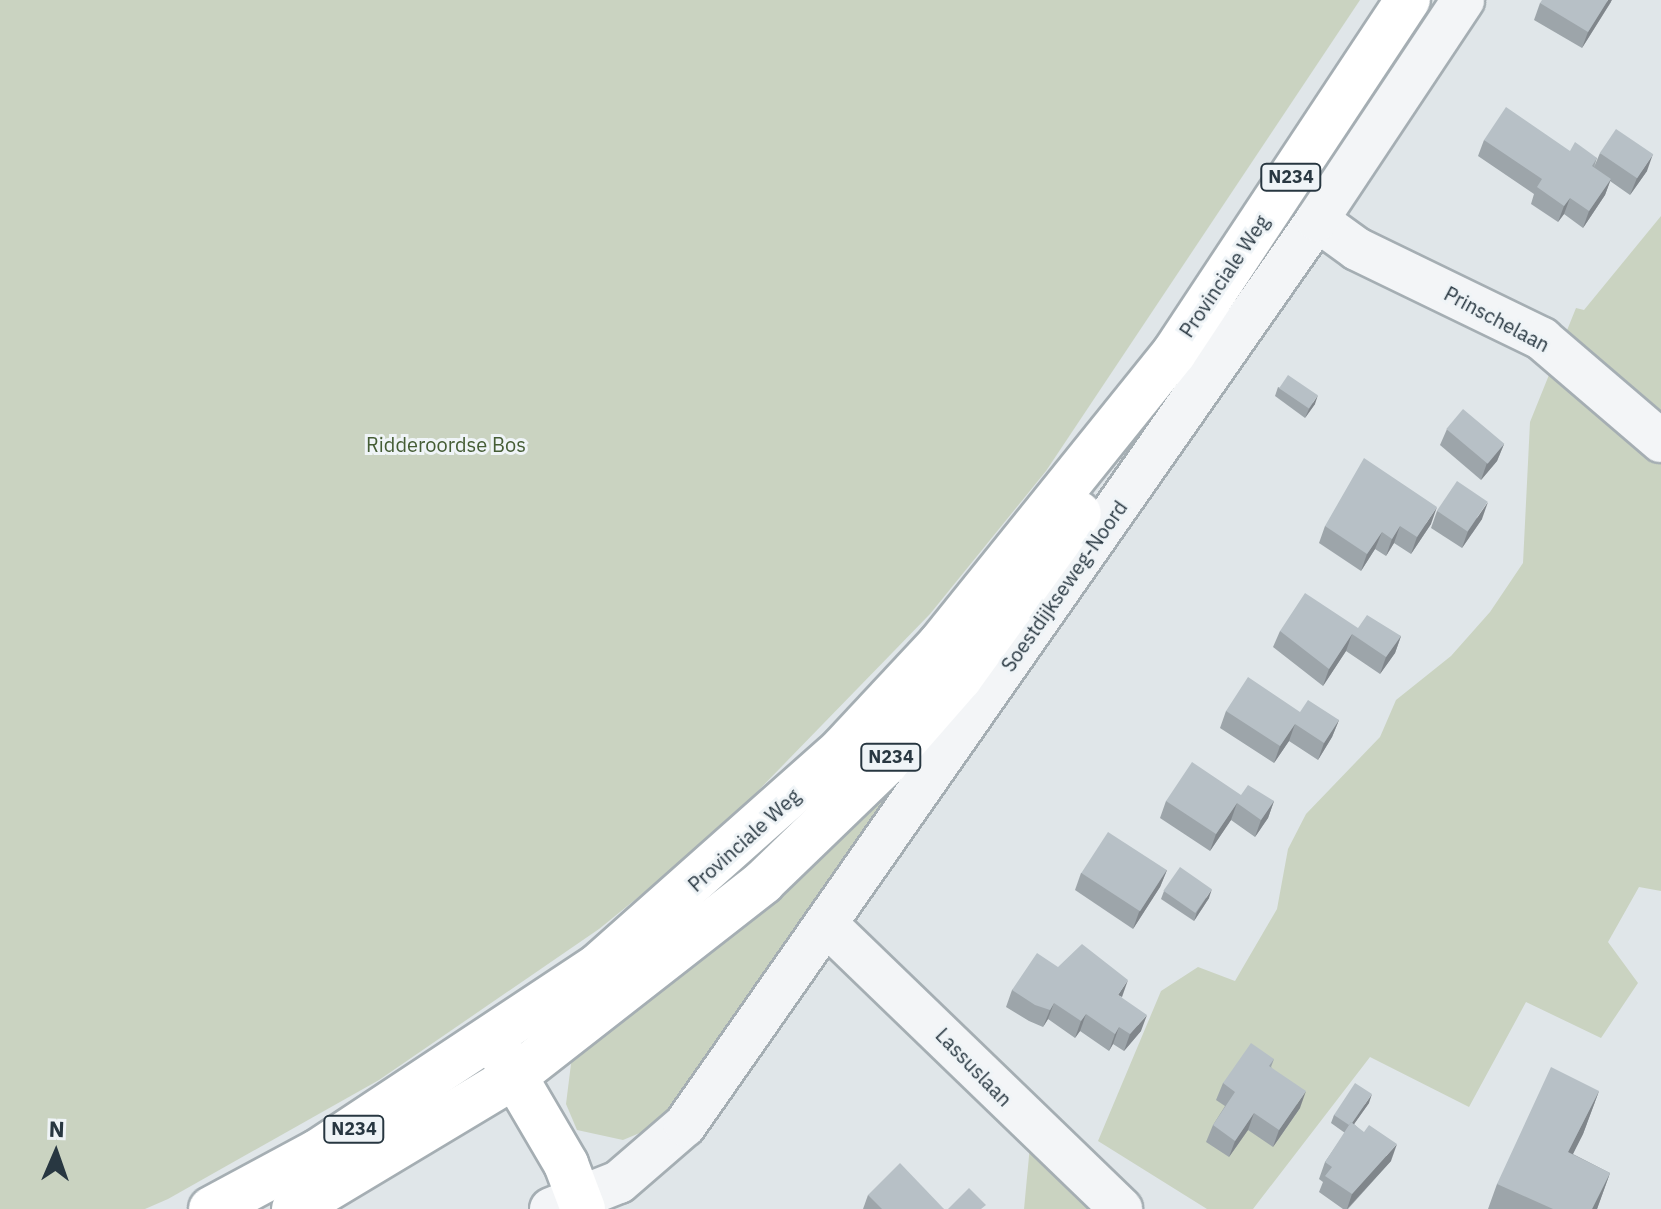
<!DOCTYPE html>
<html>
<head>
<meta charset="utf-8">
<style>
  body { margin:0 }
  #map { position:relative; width:1661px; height:1209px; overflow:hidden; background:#e0e6e9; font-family:"IBM Plex Sans",sans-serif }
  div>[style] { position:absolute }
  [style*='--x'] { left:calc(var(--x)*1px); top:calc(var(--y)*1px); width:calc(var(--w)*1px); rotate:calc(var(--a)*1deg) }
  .green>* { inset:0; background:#cad3c1 }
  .roads { filter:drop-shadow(2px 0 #a5aeb3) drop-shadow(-2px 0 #a5aeb3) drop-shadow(0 2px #a5aeb3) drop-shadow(0 -2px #a5aeb3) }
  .minor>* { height:42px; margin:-21px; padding:0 21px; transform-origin:21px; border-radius:21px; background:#f3f5f7 }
  .major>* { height:44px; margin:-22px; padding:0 22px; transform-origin:22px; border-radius:22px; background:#fff }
  .wall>* { inset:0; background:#9da5aa }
  .shaded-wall>* { inset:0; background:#80868b }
  .building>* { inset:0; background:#b7c0c6; transform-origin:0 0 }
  span { translate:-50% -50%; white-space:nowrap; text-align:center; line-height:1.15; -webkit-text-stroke:6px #eff4f7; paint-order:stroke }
  .shield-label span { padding:2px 6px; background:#eff4f7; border:2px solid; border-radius:6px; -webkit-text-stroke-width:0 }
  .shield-label { font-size:18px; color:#283741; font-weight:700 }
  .street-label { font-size:20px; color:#283741 }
  .park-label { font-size:20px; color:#455d35 }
  .north { position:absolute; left:16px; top:1113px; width:80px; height:80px; -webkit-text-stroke:6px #eff4f7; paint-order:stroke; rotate:2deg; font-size:22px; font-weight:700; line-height:32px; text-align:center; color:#283741 }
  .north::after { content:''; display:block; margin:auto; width:28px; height:36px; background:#283741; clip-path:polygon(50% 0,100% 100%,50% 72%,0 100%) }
</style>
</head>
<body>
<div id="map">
  <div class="green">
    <div style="clip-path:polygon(0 0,1360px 0,1046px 471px,930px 614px,715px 835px,599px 929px,379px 1080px,168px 1199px,145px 1209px,0 1209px)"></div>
    <div style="clip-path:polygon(1661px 216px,1661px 891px,1639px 887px,1608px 942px,1638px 983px,1601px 1038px,1526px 1002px,1469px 1107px,1370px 1057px,1253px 1209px,1207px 1209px,1098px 1141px,1161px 991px,1198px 967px,1235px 981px,1277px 909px,1288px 849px,1306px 814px,1380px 737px,1396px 700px,1451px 656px,1490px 612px,1523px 563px,1530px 422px,1576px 308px,1584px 310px)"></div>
    <div style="clip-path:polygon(1006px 633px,676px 1102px,654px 1127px,623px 1140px,577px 1130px,566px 1104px,572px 1056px)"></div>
    <div style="clip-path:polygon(1031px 1135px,1126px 1209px,1024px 1209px)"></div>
  </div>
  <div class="roads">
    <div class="minor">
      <div style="--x:1317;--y:220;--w:49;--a:35.9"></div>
      <div style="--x:1357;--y:249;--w:206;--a:25.9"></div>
      <div style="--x:1542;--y:339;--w:157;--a:40.6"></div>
      <div style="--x:827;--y:925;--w:409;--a:44"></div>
      <div style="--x:551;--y:1209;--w:73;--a:-21.7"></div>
      <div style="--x:619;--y:1182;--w:87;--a:-40.8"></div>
      <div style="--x:685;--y:1125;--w:1104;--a:-55.07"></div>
      <div style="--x:1317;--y:220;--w:264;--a:-56.4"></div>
    </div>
    <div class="major">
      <div style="--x:501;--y:1053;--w:129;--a:59.6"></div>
      <div style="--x:566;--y:1164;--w:48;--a:69.3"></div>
      <div style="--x:211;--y:1209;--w:120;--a:-28.3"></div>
      <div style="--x:317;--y:1152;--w:338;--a:-33.5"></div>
      <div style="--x:599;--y:965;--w:327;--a:-41.6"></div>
      <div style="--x:843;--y:748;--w:142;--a:-47"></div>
      <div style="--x:940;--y:644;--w:373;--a:-51.2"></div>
      <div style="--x:1174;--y:353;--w:424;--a:-56.5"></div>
      <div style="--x:294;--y:1209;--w:258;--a:-31"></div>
      <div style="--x:515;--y:1076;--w:315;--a:-38"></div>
      <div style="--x:763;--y:882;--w:170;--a:-44"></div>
      <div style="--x:885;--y:764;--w:114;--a:-48.9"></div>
      <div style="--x:960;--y:678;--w:203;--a:-54.2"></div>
    </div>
  </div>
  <div class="wall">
    <div style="clip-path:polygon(1611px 2px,1582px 48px,1534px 20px,1540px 3px)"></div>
    <div style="clip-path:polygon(1484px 140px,1597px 158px,1594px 167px,1600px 153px,1647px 171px,1630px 195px,1610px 181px,1605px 195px,1583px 228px,1564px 214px,1558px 222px,1531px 204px,1534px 194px,1478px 156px)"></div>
    <div style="clip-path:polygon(1278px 387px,1315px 404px,1305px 418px,1275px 396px)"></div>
    <div style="clip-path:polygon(1447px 429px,1504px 444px,1497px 461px,1481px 480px,1440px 445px)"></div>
    <div style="clip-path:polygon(1437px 511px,1482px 519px,1462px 548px,1431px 528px)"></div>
    <div style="clip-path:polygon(1431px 524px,1411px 554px,1394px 543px,1386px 556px,1375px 549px,1361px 571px,1319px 543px,1325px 526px)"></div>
    <div style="clip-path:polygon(1358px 628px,1401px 636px,1395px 653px,1380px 674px,1346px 651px,1323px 686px,1273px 647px,1280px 631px)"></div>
    <div style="clip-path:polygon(1226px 711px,1300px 712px,1339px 720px,1332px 737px,1318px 760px,1289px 741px,1274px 763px,1220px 728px)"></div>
    <div style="clip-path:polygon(1241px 795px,1274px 801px,1268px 818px,1255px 837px,1231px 820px,1210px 851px,1160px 818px,1166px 801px)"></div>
    <div style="clip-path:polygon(1167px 870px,1160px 887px,1133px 929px,1075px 890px,1081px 873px)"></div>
    <div style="clip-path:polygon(1164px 891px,1209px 898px,1194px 921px,1161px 899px)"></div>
    <div style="clip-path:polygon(1058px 967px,1121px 997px,1141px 1031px,1124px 1051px,1113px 1044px,1109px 1051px,1080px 1031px,1075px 1038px,1048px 1019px,1043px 1027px,1029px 1021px,1006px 1007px,1012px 990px)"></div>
    <div style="clip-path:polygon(1274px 1059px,1271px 1067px,1300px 1108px,1273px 1147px,1248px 1130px,1229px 1157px,1206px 1142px,1213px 1125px,1225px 1106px,1216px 1100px,1223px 1083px)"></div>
    <div style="clip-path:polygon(1599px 1091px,1583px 1134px,1573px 1154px,1610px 1173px,1597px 1209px,1488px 1209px,1497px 1184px)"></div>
    <div style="clip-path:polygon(1369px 1103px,1354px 1124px,1391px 1161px,1348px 1209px,1343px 1209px,1319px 1192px,1323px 1182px,1319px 1179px,1325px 1162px,1345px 1133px,1331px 1123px,1334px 1115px)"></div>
    <div style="clip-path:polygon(868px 1195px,944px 1209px,863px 1209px)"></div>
  </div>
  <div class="shaded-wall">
    <div style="clip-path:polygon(1608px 0,1612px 0,1582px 48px,1588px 32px)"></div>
    <div style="clip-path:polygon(1653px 154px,1647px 171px,1630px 195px,1637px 178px)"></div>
    <div style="clip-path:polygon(1611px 179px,1605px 195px,1583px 228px,1589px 211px)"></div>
    <div style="clip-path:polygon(1570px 198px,1564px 214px,1558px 222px,1564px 206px)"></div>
    <div style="clip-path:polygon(1318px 395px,1315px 404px,1305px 418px,1309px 409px)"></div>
    <div style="clip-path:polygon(1504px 444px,1497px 461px,1481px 480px,1487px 463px)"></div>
    <div style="clip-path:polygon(1488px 502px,1482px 519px,1462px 548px,1468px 531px)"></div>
    <div style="clip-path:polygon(1437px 507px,1431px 524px,1411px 554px,1417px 537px)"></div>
    <div style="clip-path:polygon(1400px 526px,1394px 543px,1386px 556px,1392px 539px)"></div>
    <div style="clip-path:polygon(1382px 532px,1375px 549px,1361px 571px,1367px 554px)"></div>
    <div style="clip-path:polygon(1352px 634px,1346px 651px,1323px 686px,1329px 669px)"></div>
    <div style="clip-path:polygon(1401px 636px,1395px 653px,1380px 674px,1386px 657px)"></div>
    <div style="clip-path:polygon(1339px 720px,1332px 737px,1318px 760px,1324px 743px)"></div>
    <div style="clip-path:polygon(1295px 724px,1289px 741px,1274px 763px,1280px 746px)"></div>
    <div style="clip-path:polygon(1274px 801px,1268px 818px,1255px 837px,1261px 820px)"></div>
    <div style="clip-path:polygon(1237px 803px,1231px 820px,1210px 851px,1216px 834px)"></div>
    <div style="clip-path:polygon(1167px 870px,1160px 887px,1133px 929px,1139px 912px)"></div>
    <div style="clip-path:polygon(1212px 889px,1209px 898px,1194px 921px,1197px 912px)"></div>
    <div style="clip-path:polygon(1128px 980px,1122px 997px,1118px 995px)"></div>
    <div style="clip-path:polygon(1054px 1003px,1048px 1019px,1043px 1027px,1050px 1010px)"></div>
    <div style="clip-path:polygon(1086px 1014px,1080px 1031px,1075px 1038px,1081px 1021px)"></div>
    <div style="clip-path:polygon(1147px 1015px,1141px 1031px,1124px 1051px,1130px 1034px)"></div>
    <div style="clip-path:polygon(1119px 1027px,1113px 1044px,1109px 1051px,1115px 1034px)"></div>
    <div style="clip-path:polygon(1306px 1091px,1300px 1108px,1273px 1147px,1279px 1130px)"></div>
    <div style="clip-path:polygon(1599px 1091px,1583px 1134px,1552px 1195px,1568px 1152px)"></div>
    <div style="clip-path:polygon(1372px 1094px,1369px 1103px,1347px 1134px,1350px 1126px)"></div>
    <div style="clip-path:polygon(1254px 1113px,1248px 1130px,1229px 1157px,1235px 1141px)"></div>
    <div style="clip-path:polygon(1397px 1144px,1391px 1161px,1347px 1209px,1352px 1194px)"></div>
    <div style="clip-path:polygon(1610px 1173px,1597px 1209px,1592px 1209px)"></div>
  </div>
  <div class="building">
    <div style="clip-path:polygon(1542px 0,1608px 0,1588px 32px,1540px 3px)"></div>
    <div style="clip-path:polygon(1506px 107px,1570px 151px,1575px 142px,1597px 158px,1592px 166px,1611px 179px,1589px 211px,1570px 198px,1564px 206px,1537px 187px,1542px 179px,1484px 140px)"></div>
    <div style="left:1616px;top:129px;width:45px;height:29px;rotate:34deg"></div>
    <div style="left:1288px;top:375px;width:36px;height:16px;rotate:34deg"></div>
    <div style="left:1463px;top:409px;width:54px;height:26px;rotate:40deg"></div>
    <div style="clip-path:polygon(1364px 458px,1437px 507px,1417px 537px,1400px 526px,1392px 539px,1382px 532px,1367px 554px,1325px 526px)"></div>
    <div style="left:1457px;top:481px;width:37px;height:36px;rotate:34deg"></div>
    <div style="clip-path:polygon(1305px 593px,1358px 628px,1367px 615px,1401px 636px,1386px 657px,1352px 634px,1329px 669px,1280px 631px)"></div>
    <div style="clip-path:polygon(1248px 677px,1300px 712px,1308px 700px,1339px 720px,1324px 743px,1295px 724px,1280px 746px,1226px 711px)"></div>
    <div style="clip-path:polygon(1192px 762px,1241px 795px,1248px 785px,1274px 801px,1261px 820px,1237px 803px,1216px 834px,1166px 801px)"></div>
    <div style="left:1108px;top:832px;width:70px;height:49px;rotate:33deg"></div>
    <div style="left:1180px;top:867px;width:39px;height:29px;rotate:35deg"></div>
    <div style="clip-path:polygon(1082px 944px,1128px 980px,1118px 995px,1147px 1015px,1130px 1034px,1119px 1027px,1115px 1034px,1086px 1014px,1081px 1021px,1054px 1003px,1050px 1010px,1035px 1005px,1012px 990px,1037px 953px,1058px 967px)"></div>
    <div style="clip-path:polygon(1251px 1043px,1274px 1059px,1269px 1066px,1306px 1091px,1279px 1130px,1254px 1113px,1235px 1141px,1213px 1125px,1235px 1092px,1223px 1083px)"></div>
    <div style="clip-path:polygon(1551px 1067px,1599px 1091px,1568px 1152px,1610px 1173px,1592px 1209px,1553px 1209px,1497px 1184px)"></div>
    <div style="clip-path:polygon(1355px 1083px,1372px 1094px,1352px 1123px,1351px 1122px,1349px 1125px,1334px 1115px)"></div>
    <div style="clip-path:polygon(1351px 1122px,1364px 1132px,1369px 1125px,1397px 1144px,1352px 1194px,1325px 1176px,1332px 1167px,1325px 1162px)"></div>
    <div style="clip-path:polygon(900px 1163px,944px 1209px,882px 1209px,868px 1195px)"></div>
    <div style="clip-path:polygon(969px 1188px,986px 1205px,981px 1209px,948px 1209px)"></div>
  </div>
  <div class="shield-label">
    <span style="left:1291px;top:177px">N234</span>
    <span style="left:891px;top:757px">N234</span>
    <span style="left:354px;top:1129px">N234</span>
  </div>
  <div class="street-label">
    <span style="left:1224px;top:276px;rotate:-56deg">Provinciale Weg</span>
    <span style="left:1497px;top:319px;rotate:28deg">Prinschelaan</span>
    <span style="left:1064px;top:586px;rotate:-55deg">Soestdijkseweg-Noord</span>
    <span style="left:744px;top:840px;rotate:-42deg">Provinciale Weg</span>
    <span style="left:974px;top:1067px;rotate:46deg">Lassuslaan</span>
  </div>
  <div class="park-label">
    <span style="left:446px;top:444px">Ridderoordse Bos</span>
  </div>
  <div class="north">N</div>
</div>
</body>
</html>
